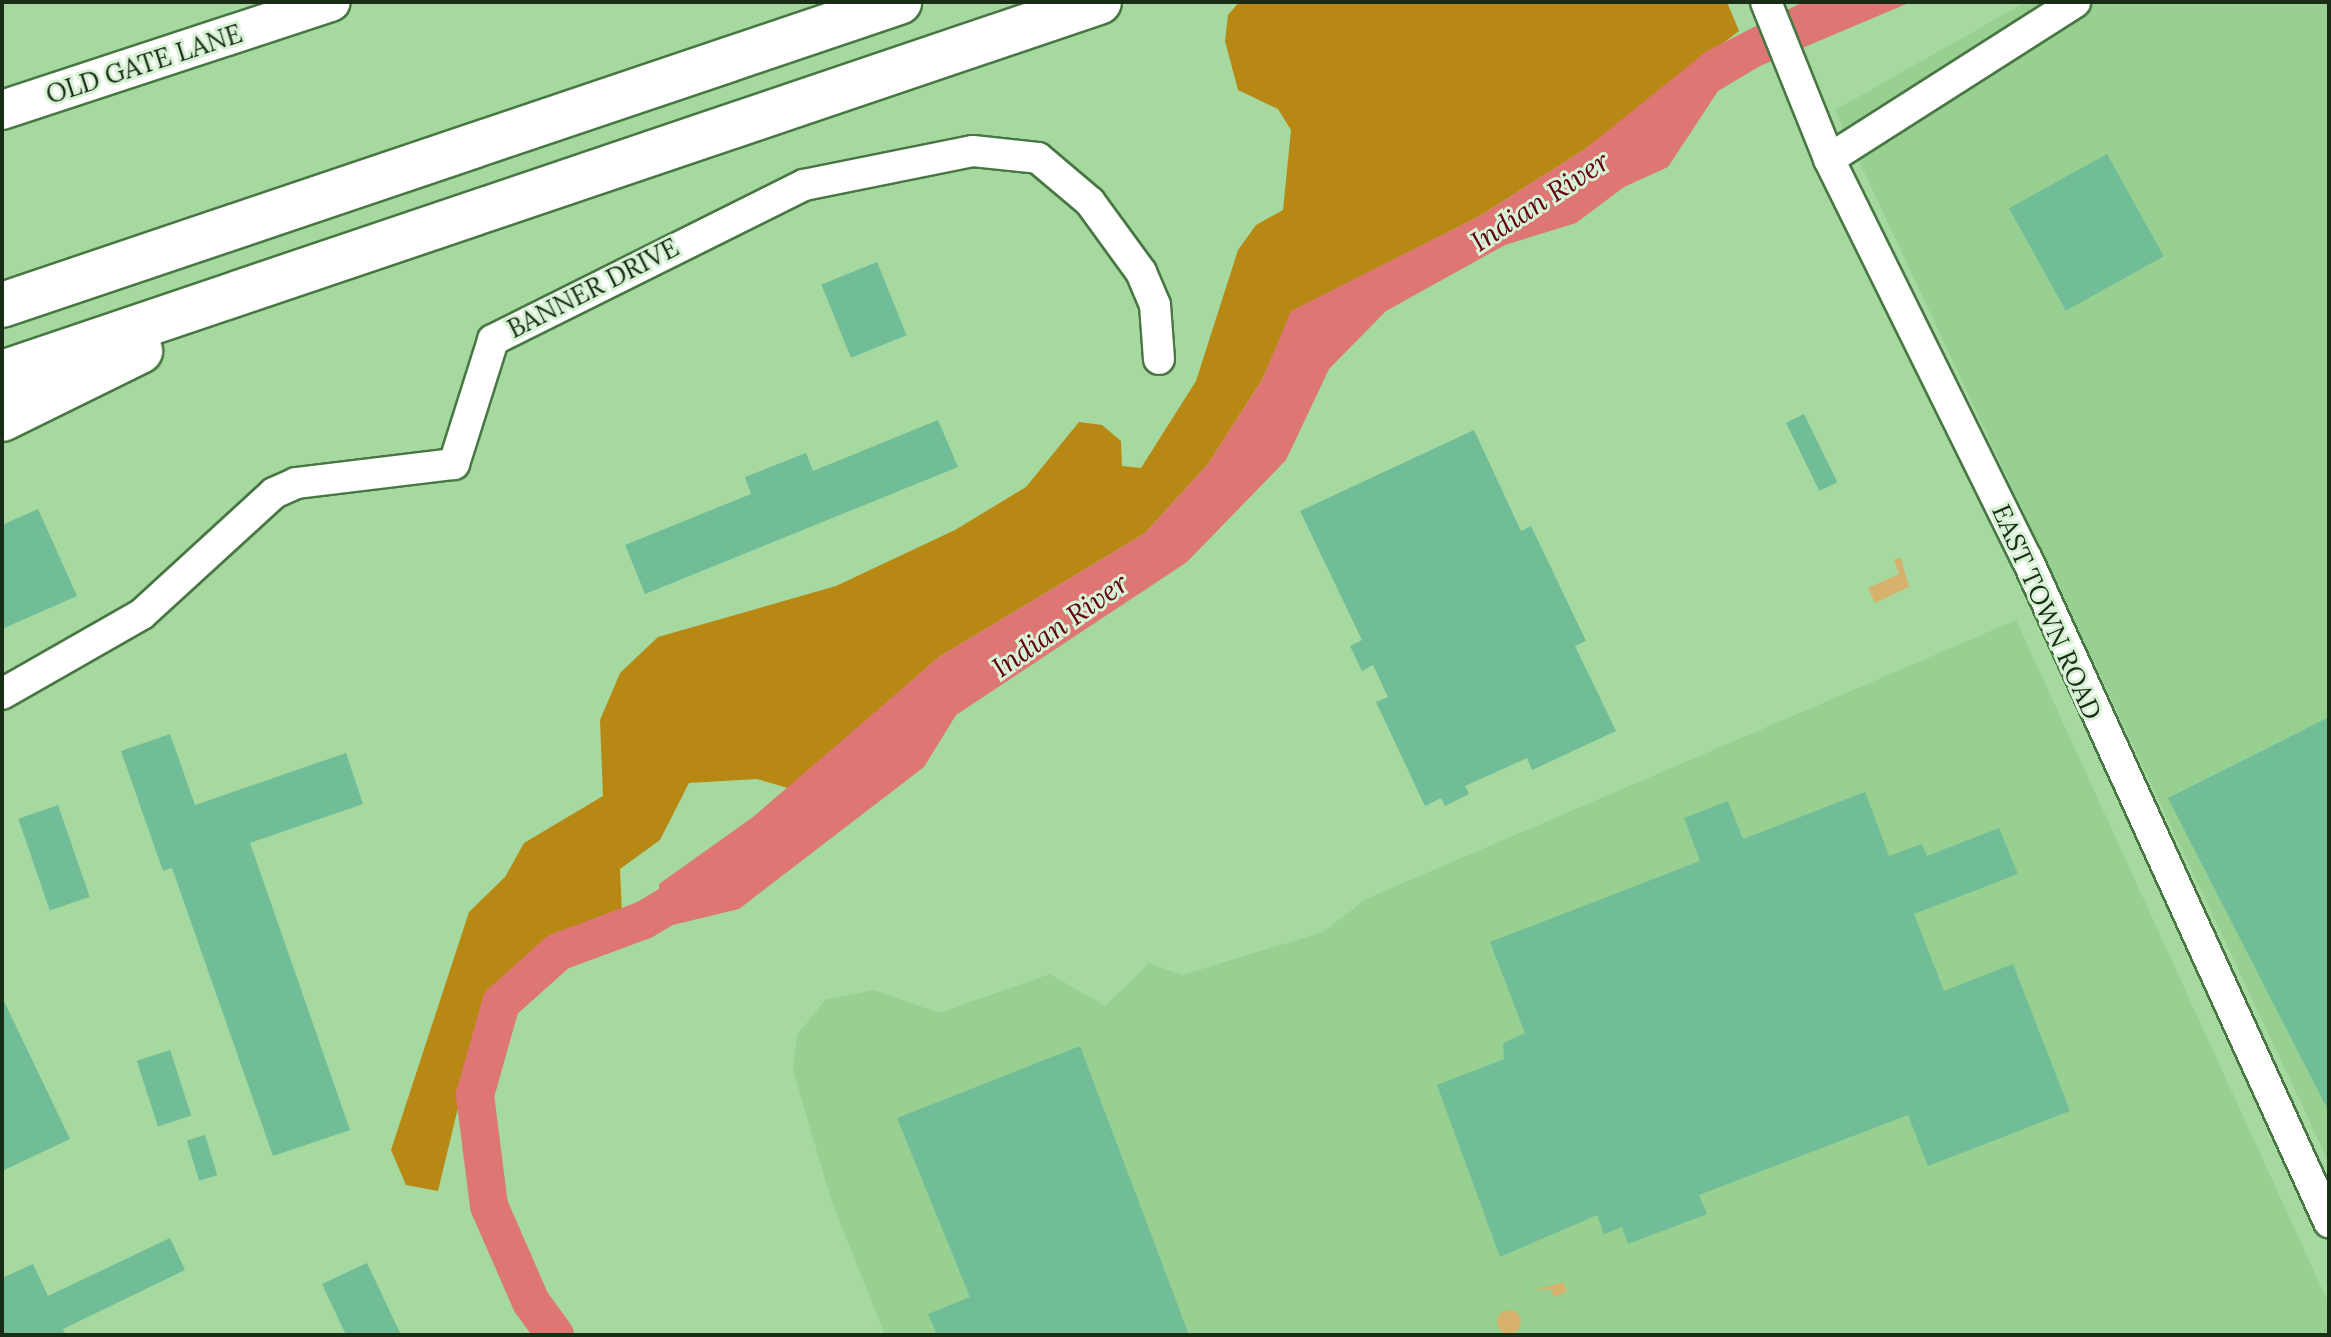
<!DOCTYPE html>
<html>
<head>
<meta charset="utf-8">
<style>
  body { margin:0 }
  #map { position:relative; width:2331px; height:1337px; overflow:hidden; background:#a6d9a0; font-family:Lora,serif }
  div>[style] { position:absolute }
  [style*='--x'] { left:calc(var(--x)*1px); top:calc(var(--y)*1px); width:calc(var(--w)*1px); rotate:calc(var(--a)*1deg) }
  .built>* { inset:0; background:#97d091 }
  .green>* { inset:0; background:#d6b26d }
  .round { border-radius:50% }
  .forest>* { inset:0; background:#b88814 }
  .water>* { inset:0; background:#de7674 }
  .river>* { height:38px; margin:-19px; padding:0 19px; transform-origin:19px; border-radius:19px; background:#de7674 }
  .building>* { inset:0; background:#70bd98; transform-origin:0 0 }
  .roads { filter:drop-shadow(2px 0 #487743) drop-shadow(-2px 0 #487743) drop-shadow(0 2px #487743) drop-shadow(0 -2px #487743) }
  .minor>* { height:30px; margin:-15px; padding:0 15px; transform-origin:15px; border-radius:15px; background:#fff }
  .major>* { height:38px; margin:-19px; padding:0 19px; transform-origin:19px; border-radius:19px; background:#fff }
  .highway>* { height:44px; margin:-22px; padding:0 22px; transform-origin:22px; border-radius:22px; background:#fff }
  span { translate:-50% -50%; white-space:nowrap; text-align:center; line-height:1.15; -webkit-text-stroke:6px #d8f2d5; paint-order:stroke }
  .street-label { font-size:26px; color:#182c16 }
  .water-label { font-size:28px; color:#640011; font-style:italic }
  .frame { position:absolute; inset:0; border:4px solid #182c16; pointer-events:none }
</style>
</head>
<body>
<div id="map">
  <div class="built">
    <div style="clip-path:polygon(2026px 2px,2329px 2px,2329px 1163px,1835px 110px)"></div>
    <div style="clip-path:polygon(2016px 620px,2329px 1304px,2329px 1335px,885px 1335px,832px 1203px,793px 1070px,797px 1035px,825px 1000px,874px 990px,939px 1013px,1050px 974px,1105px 1006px,1149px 963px,1182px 975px,1323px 932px,1366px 899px)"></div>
  </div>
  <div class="green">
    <div style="clip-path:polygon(1901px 558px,1909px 587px,1875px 603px,1868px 588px,1899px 574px,1894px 559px)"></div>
    <div style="clip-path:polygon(1563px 1282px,1567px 1292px,1554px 1297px,1551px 1289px,1532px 1291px)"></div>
    <div class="round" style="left:1497px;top:1310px;width:24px;height:24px"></div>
  </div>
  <div class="forest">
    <div style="clip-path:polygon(1239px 2px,1727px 2px,1739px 31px,1585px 149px,1478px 217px,1292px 311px,1263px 378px,1208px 464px,1145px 533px,939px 657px,788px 788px,757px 779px,689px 783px,660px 840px,620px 869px,623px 937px,506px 987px,457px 1112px,438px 1191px,406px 1185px,391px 1150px,469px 912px,505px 877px,524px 843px,603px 796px,600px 720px,620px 673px,658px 637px,836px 586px,955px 530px,1026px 487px,1079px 422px,1102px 425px,1121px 441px,1122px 466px,1141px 468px,1196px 381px,1238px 250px,1256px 225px,1283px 210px,1291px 130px,1278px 109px,1238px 90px,1225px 41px,1228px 15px)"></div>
  </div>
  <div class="water">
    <div style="clip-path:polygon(1803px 2px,1911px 2px,1760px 66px,1718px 91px,1668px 167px,1624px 187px,1576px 223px,1505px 245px,1386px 311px,1329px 369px,1286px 460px,1187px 562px,956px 715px,924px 767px,739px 909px,660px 928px,659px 884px,753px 817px,939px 657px,1145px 533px,1208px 464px,1263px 378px,1291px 311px,1478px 217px,1585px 149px,1707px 51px)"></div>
  </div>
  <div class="river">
    <div style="--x:555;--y:1335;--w:41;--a:-126"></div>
    <div style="--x:531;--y:1302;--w:105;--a:-113.6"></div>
    <div style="--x:489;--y:1206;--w:112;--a:-97.2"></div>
    <div style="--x:475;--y:1095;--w:96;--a:-74.2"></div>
    <div style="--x:501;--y:1003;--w:76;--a:-41.8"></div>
    <div style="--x:558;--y:952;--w:92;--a:-20.4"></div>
    <div style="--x:644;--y:920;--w:72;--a:-30.8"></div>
  </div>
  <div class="building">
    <div style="left:2107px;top:154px;width:117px;height:112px;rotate:61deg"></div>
    <div style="left:877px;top:262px;width:79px;height:60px;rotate:68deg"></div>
    <div style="left:1804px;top:414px;width:76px;height:20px;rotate:64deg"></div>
    <div style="clip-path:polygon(938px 420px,958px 467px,645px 594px,625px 545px,751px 494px,745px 477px,806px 453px,813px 471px)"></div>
    <div style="clip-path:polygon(1474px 430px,1521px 531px,1531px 526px,1586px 641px,1575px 646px,1616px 731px,1532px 770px,1527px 758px,1465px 786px,1469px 794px,1445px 806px,1441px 798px,1425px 806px,1376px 702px,1388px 697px,1373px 665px,1362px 671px,1350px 646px,1362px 640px,1300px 511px)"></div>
    <div style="clip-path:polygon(38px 509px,77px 596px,2px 629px,2px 525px)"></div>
    <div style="clip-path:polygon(2329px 717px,2329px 1112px,2168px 798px)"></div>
    <div style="clip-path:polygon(170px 734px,195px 805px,346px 753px,363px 804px,250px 843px,350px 1130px,273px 1156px,172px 868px,163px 871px,121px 751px)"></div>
    <div style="clip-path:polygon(1865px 792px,1889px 856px,1922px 844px,1927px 856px,1999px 828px,2018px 874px,1914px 914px,1944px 991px,2013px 964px,2070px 1111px,1928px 1166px,1908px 1115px,1699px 1195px,1707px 1214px,1628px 1244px,1622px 1227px,1604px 1234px,1597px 1215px,1500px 1257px,1437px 1085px,1504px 1059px,1503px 1043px,1525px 1033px,1490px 942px,1700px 861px,1684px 818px,1728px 801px,1743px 839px)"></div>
    <div style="left:58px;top:805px;width:97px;height:42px;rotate:71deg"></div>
    <div style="clip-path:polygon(2px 997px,70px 1139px,2px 1171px)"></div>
    <div style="clip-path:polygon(1080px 1046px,1189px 1335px,937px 1335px,928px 1314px,970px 1297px,897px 1118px)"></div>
    <div style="left:170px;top:1050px;width:69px;height:35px;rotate:72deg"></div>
    <div style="left:205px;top:1135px;width:42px;height:19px;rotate:73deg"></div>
    <div style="clip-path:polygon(170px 1238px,185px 1270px,63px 1329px,66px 1335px,2px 1335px,2px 1278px,33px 1264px,48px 1296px)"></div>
    <div style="clip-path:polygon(367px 1263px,401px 1335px,346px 1335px,322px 1284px)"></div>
  </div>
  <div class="roads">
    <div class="minor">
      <div style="--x:1766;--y:2;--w:169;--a:68.1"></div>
      <div style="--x:1829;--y:159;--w:446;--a:63.7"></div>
      <div style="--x:2027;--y:559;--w:729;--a:65.51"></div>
      <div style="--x:1829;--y:159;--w:292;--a:-32.5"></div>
      <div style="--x:2;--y:694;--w:161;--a:-29.7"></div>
      <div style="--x:142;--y:614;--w:179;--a:-42.5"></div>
      <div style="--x:274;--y:493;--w:24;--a:-24"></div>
      <div style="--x:296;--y:483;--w:159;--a:-6.9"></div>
      <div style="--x:454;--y:464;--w:130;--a:-72.5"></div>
      <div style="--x:493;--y:340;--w:347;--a:-26.5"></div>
      <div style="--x:804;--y:185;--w:172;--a:-11.4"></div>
      <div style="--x:973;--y:151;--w:65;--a:6.1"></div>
      <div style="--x:1038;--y:158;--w:68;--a:40.2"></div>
      <div style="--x:1090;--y:202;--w:87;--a:53.9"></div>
      <div style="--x:1141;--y:272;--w:36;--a:67"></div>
      <div style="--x:1155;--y:305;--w:54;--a:85.8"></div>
    </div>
    <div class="major">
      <div style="--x:2;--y:110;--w:346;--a:-18.2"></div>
    </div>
    <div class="highway">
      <div style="--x:2;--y:305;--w:947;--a:-18.66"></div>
      <div style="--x:2;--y:373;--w:1158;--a:-18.69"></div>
      <div style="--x:2;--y:419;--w:154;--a:-26.2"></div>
    </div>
  </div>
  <div class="street-label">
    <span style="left:144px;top:64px;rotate:-18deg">OLD GATE LANE</span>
    <span style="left:593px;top:288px;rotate:-27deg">BANNER DRIVE</span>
    <span style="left:2047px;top:612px;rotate:66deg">EAST TOWN ROAD</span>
  </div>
  <div class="water-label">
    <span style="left:1540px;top:201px;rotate:-33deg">Indian River</span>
    <span style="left:1060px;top:625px;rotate:-35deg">Indian River</span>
  </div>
  <div class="frame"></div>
</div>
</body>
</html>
